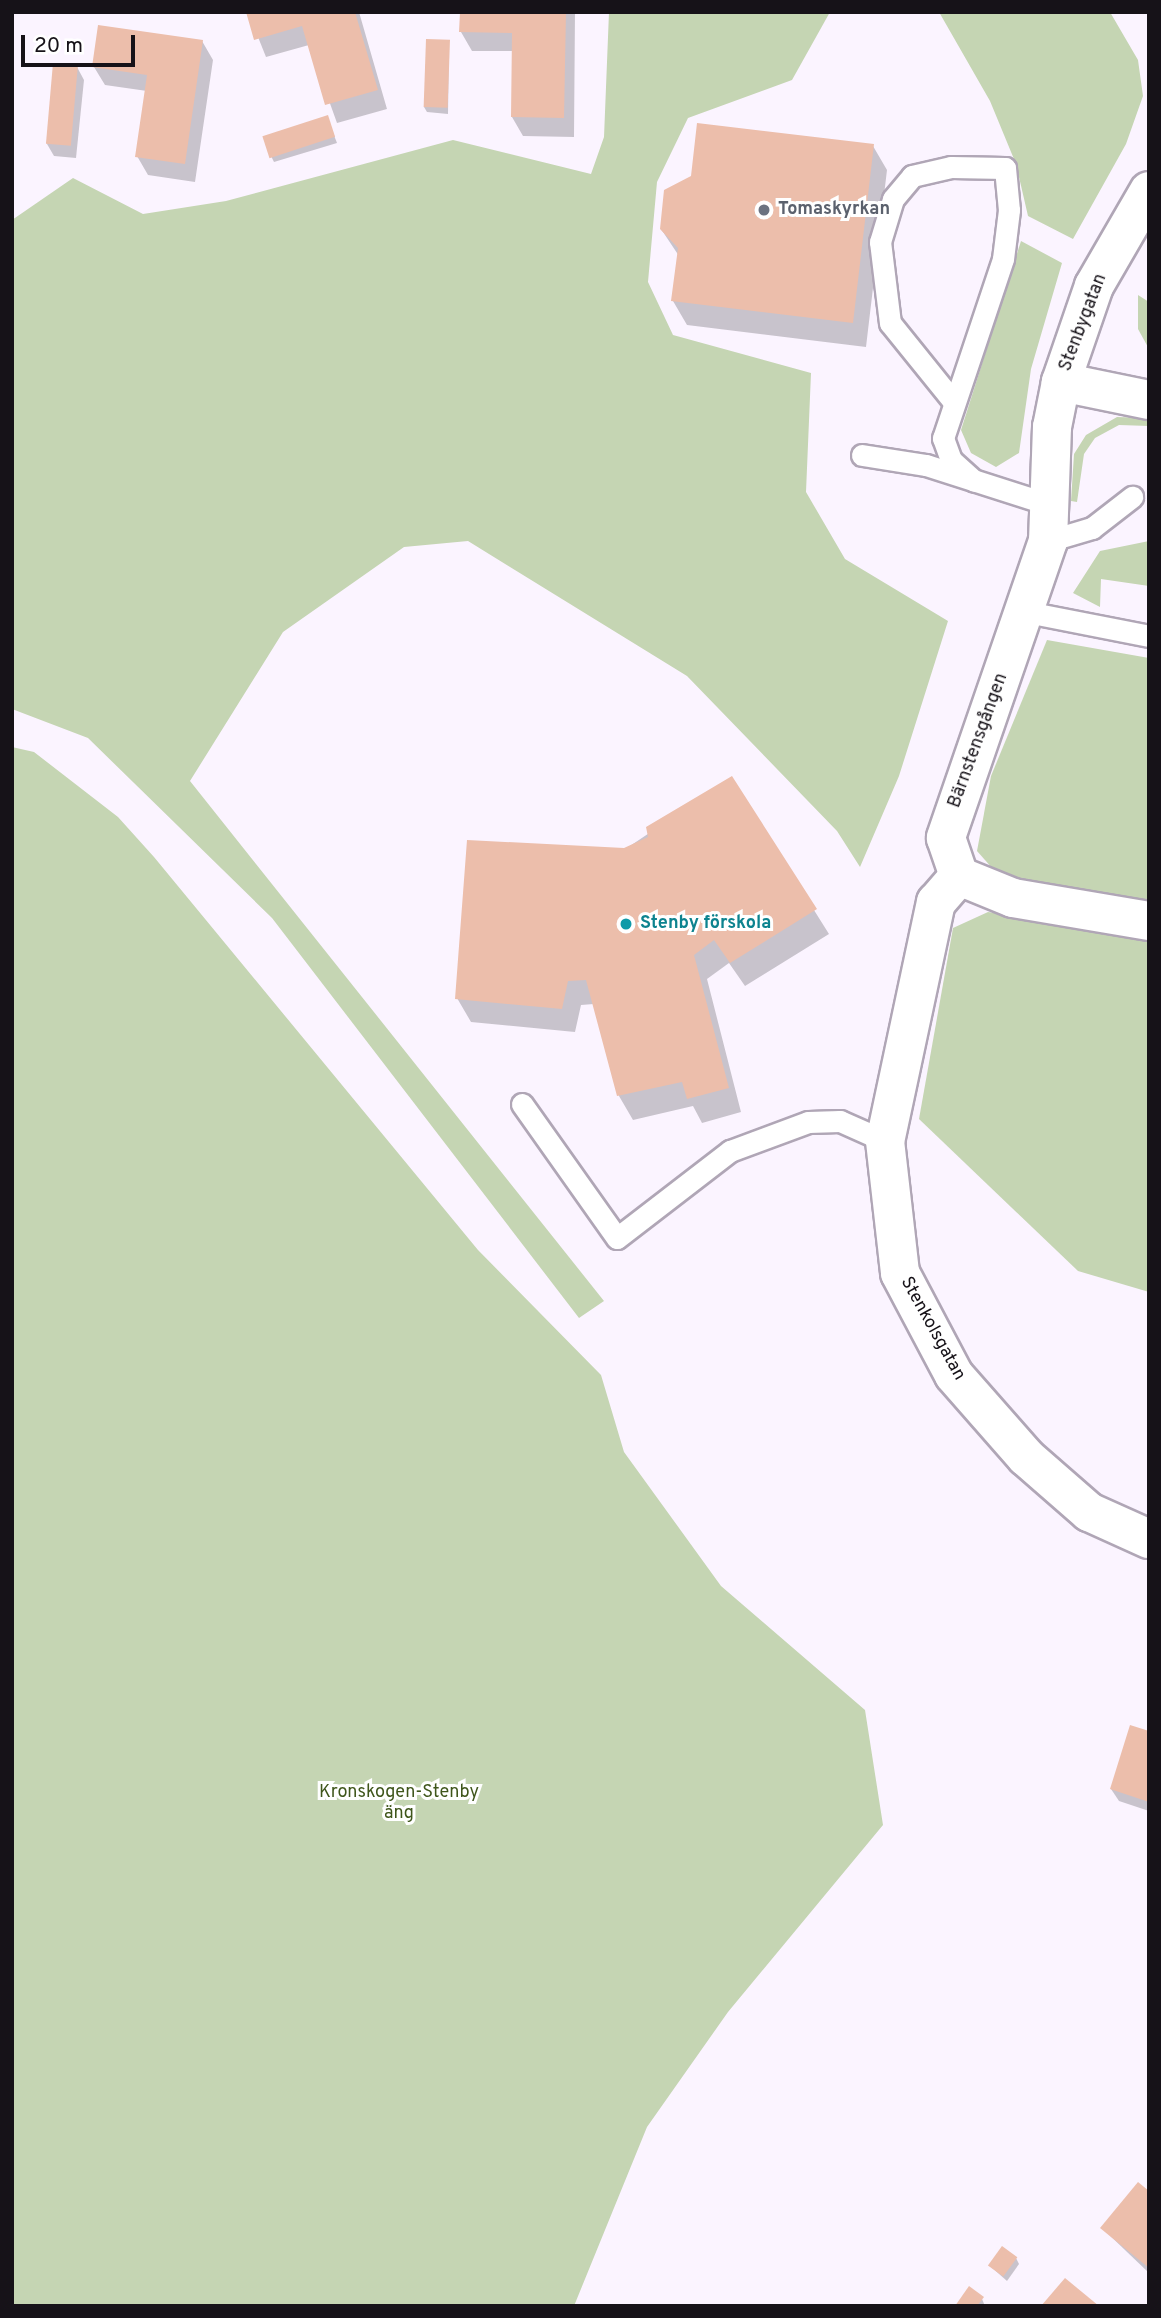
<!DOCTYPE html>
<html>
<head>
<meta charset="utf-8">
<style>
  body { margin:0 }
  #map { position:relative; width:1161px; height:2318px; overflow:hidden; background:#fbf4ff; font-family:Overpass,sans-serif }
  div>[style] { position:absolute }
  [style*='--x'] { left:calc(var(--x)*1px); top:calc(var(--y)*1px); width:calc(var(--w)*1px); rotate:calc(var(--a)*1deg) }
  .green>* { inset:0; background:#c5d5b3 }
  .shadow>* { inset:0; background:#0003 }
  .building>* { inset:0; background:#ecbeab; transform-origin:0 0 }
  .roads { filter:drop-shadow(2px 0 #b0a6b6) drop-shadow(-2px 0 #b0a6b6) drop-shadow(0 2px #b0a6b6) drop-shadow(0 -2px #b0a6b6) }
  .service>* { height:21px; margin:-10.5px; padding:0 10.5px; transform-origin:10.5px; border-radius:10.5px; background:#fff }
  .minor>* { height:38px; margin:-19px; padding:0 19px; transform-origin:19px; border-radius:19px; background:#fff }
  .dots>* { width:19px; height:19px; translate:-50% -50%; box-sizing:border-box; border:4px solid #fff; border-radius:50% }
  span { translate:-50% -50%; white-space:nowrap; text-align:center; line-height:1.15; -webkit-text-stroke:6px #fff; paint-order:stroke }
  .worship-label { font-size:18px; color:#5b616d; font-weight:700 }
  .left { translate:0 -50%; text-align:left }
  .street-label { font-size:18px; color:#161218 }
  .culture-label { font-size:18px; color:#0d838f; font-weight:700 }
  .park-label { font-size:18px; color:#3f561b }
  .frame { position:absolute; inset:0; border:14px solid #161218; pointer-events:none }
  .scale { position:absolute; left:21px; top:35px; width:114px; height:32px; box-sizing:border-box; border:4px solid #161218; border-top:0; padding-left:9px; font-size:21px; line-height:24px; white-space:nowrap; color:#161218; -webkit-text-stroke:5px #fff; paint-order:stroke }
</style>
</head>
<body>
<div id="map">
  <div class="green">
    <div style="clip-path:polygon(609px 12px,830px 12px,792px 80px,688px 118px,657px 182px,648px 282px,673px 335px,811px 373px,806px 492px,845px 559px,948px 621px,899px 776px,860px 867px,837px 831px,687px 676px,468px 541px,404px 547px,283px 632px,190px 781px,604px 1301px,579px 1318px,272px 918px,88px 738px,12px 709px,12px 220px,73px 178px,143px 214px,226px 201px,453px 140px,591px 174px,604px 137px)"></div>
    <div style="clip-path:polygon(939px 12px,1110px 12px,1138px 60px,1143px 96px,1126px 144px,1073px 239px,1028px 216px,1016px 164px,990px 101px)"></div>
    <div style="clip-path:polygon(1021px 241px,1062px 263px,1031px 369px,1019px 453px,996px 467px,971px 453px,961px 430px)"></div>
    <div style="clip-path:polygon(1138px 295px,1149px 302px,1149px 349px,1138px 329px)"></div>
    <div style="clip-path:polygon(1117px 417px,1149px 418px,1149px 426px,1119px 425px,1095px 438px,1084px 454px,1077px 502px,1071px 501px,1074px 454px,1086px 435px)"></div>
    <div style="clip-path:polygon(1149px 541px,1149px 586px,1101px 579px,1100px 607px,1073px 593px,1100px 551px)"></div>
    <div style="clip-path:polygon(1047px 640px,1149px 658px,1149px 900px,1000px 877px,977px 851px,991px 776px)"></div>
    <div style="clip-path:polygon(12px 747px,34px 752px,118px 817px,154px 857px,478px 1250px,601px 1375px,624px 1452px,721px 1586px,865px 1710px,883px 1825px,728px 2012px,647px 2127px,574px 2306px,12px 2306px)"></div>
    <div style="clip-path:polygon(988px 912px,1149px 935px,1149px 1292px,1078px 1271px,919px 1119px,953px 928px)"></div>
  </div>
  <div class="shadow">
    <div style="clip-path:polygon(248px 12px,359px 12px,387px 109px,337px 123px,309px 45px,266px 57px)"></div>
    <div style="clip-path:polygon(461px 12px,575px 12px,574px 137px,523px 136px,512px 117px,513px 51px,472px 51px,461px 32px)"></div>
    <div style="clip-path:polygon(202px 41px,213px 60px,195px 182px,148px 175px,137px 156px,147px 91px,105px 85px,94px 67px)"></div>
    <div style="clip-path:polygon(449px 42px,448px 114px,427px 112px,424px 107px)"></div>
    <div style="clip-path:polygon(77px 67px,84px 80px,76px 158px,54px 156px,47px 144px)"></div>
    <div style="clip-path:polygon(327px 117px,337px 143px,274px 162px,271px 156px)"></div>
    <div style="clip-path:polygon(873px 146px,887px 170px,866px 347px,687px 325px,673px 301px,679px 256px,661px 229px)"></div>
    <div style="clip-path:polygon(731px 778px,829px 934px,745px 986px,729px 963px,707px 979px,741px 1112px,702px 1123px,693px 1106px,633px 1120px,619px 1096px,594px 1004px,581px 1005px,575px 1032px,471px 1022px,457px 998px,624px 850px)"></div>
    <div style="clip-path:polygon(1149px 1733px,1149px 1811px,1119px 1801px,1111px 1789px)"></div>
    <div style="clip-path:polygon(1149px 2193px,1149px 2273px,1102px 2228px)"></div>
    <div style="clip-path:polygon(1016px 2258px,1019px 2264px,1007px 2281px,990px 2266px)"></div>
    <div style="clip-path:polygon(982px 2299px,985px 2306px,957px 2306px)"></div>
  </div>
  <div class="building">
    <div style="clip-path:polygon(246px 12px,355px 12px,378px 90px,325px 105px,302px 26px,254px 40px)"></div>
    <div style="clip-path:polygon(460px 12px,566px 12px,564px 118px,511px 117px,512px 33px,459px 32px)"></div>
    <div style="clip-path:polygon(98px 25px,203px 40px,185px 164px,135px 157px,147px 75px,92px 67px)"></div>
    <div style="left:426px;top:39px;width:24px;height:68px;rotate:2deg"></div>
    <div style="left:53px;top:63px;width:25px;height:81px;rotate:5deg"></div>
    <div style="left:328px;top:115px;width:23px;height:69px;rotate:72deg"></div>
    <div style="clip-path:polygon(697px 123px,874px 144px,853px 323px,671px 301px,678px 248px,660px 229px,664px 190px,691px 176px)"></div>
    <div style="clip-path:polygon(732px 776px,817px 909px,730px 963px,714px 940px,694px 955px,729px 1088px,687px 1099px,682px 1082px,617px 1096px,586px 980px,568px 981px,562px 1009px,455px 999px,467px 840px,624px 848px,648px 837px,646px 827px)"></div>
    <div style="clip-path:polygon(1130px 1725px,1149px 1731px,1149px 1802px,1110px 1789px)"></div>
    <div style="clip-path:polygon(1138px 2182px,1149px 2191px,1149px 2268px,1100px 2228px)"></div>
    <div style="left:1002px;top:2246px;width:19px;height:24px;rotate:36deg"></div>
    <div style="clip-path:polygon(1065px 2278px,1099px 2306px,1041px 2306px)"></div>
    <div style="clip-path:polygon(969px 2286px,984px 2297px,977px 2306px,955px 2306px)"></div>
  </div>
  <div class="roads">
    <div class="service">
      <div style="--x:953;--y:401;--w:100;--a:-128.9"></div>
      <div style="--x:890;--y:323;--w:82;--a:-97"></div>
      <div style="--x:880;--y:242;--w:45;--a:-73.2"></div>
      <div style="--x:893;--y:199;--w:30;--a:-50"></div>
      <div style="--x:912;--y:176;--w:40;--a:-13"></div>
      <div style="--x:951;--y:167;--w:54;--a:1.1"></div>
      <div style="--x:1005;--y:168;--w:42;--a:84.6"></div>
      <div style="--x:1009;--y:210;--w:49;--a:97"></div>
      <div style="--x:1003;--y:259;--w:189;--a:108.5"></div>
      <div style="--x:943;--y:438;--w:23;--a:70"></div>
      <div style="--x:951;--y:460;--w:31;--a:42"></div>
      <div style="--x:862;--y:455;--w:65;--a:8.9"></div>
      <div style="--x:926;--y:465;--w:128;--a:17.7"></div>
      <div style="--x:1048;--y:541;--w:46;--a:-16.5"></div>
      <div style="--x:1092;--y:528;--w:51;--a:-37.8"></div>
      <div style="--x:1027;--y:612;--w:124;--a:11.1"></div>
      <div style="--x:522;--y:1104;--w:164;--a:54.7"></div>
      <div style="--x:617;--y:1238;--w:143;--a:-37.6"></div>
      <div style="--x:730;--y:1151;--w:83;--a:-20.4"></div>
      <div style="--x:808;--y:1122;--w:32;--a:-2"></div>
      <div style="--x:840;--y:1121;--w:49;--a:24"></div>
    </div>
    <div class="minor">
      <div style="--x:1149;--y:191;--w:110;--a:120.1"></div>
      <div style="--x:1094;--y:286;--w:102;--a:109"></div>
      <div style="--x:1061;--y:382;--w:46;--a:101.3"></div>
      <div style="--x:1052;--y:427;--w:114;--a:92"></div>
      <div style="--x:1048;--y:541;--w:314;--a:109"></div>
      <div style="--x:946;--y:838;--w:40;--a:71.1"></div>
      <div style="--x:959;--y:876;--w:58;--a:22.2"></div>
      <div style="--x:1013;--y:898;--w:138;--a:9.6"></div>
      <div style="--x:1061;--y:382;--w:90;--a:11.6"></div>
      <div style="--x:959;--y:876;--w:35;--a:131"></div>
      <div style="--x:936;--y:902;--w:244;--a:102"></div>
      <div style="--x:885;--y:1141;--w:133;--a:83.5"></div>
      <div style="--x:900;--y:1273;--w:115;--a:62.1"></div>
      <div style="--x:954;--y:1375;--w:109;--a:48.7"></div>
      <div style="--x:1026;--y:1457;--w:84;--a:41.1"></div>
      <div style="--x:1089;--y:1512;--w:66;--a:24.2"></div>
    </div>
  </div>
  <div class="dots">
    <div style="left:764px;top:210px;background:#6b7280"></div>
    <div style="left:626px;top:924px;background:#0f9aa8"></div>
  </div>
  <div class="worship-label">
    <span class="left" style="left:778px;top:210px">Tomaskyrkan</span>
  </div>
  <div class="street-label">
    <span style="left:1084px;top:323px;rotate:-69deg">Stenbygatan</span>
    <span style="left:979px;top:741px;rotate:-70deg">Bärnstensgången</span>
    <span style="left:932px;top:1329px;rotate:61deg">Stenkolsgatan</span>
  </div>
  <div class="culture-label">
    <span class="left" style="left:640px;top:924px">Stenby förskola</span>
  </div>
  <div class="park-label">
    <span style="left:399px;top:1804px">Kronskogen-Stenby<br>äng</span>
  </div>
  <div class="frame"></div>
  <div class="scale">20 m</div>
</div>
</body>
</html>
